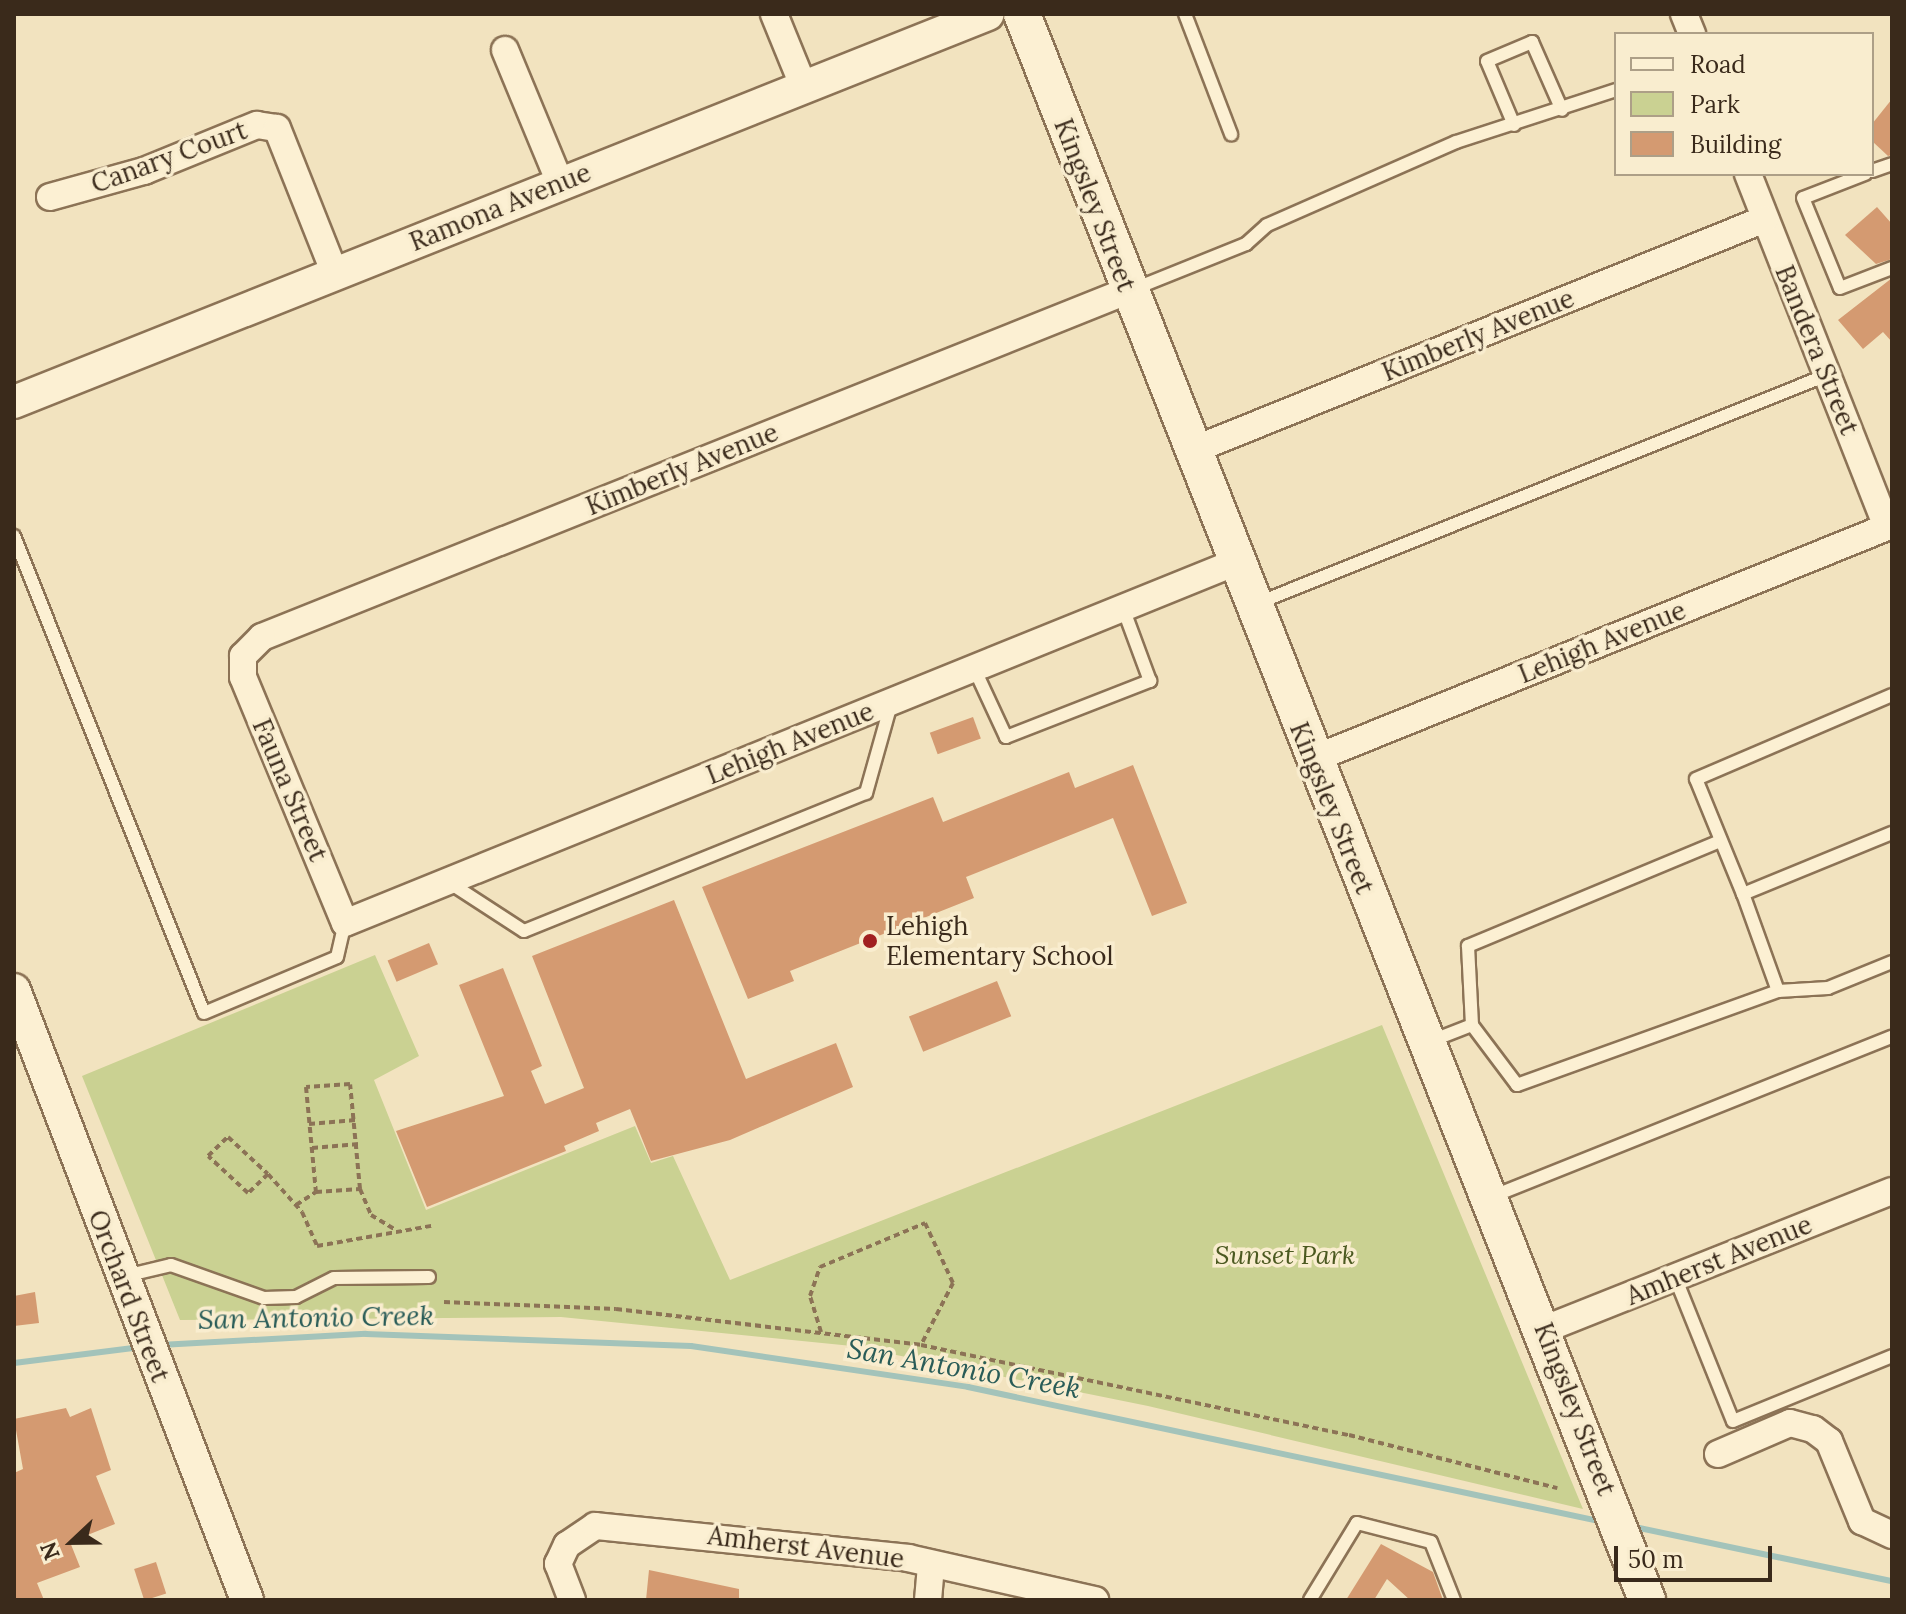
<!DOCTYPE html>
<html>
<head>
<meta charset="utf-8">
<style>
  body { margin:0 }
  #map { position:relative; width:1906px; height:1614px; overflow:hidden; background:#f2e3bf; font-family:Lora,serif }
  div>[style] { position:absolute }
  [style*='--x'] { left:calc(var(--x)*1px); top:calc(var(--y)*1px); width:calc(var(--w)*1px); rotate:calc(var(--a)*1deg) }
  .green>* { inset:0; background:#cad192 }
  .stream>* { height:6px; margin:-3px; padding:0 3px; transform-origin:3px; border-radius:3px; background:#a3c3ba }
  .building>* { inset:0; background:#d49a71; transform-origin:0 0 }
  .path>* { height:4px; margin-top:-2px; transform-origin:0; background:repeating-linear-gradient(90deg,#8c7356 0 6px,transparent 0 10px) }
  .roads { filter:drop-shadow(2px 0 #8c7356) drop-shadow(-2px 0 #8c7356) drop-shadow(0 2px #8c7356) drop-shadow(0 -2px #8c7356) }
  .service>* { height:12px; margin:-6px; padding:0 6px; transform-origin:6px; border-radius:6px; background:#fcf0d3 }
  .minor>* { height:26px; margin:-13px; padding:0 13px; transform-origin:13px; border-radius:13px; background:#fcf0d3 }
  .tertiary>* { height:32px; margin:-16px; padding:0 16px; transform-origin:16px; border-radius:16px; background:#fcf0d3 }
  .secondary>* { height:36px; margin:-18px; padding:0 18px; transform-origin:18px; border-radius:18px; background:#fcf0d3 }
  .dots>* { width:22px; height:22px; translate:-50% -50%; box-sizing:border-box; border:4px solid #f9edcf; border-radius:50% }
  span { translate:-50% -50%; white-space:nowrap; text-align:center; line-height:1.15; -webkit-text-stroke:7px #f9edcf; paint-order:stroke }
  .street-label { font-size:26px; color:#3a2a1b }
  .poi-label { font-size:26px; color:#3a2a1b }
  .left { translate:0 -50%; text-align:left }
  .park-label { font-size:26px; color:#4b5920; font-style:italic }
  .water-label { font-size:28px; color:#295c58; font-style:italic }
  .frame { position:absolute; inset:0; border:16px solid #3a2a1b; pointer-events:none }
  .legend { position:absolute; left:1614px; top:32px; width:260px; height:144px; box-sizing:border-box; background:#f9edcf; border:2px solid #ad9f87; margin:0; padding:10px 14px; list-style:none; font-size:24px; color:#3a2a1b }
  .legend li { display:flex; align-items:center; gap:16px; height:40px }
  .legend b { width:40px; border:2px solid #ad9f87 }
  .north { position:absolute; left:32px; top:1502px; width:80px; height:80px; -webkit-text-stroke:6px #f9edcf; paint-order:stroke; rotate:248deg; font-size:22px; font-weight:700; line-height:32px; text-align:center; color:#3a2a1b }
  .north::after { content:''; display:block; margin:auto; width:28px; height:36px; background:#3a2a1b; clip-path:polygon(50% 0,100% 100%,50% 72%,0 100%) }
  .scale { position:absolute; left:1614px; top:1546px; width:158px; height:36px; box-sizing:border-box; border:4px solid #3a2a1b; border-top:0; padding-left:10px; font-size:24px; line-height:28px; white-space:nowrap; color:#3a2a1b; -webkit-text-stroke:6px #f9edcf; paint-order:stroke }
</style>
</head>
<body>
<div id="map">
  <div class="green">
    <div style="clip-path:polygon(375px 955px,419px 1056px,374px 1080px,426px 1210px,635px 1126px,651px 1163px,673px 1156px,730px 1280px,1382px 1025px,1583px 1509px,1148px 1406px,852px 1346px,561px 1317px,180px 1320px,82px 1076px)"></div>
  </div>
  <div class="stream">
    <div style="--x:160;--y:1345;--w:206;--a:-3.1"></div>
    <div style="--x:366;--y:1334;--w:325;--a:2.1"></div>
    <div style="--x:691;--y:1346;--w:280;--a:8.4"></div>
    <div style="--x:968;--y:1387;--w:649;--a:12"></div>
    <div style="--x:14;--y:1363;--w:128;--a:-7.2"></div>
    <div style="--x:1630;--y:1526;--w:268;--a:11.9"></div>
  </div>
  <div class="building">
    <div style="clip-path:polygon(1892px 99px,1892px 155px,1888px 156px,1872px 141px,1872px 124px)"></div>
    <div style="clip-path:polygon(1877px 207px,1892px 224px,1892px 259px,1876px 264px,1845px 235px)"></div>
    <div style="clip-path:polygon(1892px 278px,1892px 342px,1883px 332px,1863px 349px,1838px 320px)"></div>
    <div style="left:973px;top:717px;width:23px;height:46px;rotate:70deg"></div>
    <div style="clip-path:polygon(1133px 765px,1187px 903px,1152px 916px,1113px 818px,966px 877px,974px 898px,790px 971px,794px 981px,748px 999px,702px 887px,933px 797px,943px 822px,1069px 772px,1075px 788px)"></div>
    <div style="clip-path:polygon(674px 900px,746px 1079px,836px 1043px,853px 1087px,730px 1140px,651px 1161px,630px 1109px,596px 1123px,599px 1131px,564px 1146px,566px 1151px,427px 1207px,396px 1131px,504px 1096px,459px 985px,503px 968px,542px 1066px,531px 1071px,545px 1104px,584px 1088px,532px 956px)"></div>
    <div style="left:429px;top:943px;width:23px;height:45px;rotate:67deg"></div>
    <div style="left:997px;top:981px;width:38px;height:95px;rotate:68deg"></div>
    <div style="clip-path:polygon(35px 1292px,39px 1323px,14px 1326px,14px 1296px)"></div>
    <div style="clip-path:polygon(66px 1408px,70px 1417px,91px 1408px,111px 1470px,96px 1476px,115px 1524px,70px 1542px,80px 1567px,37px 1583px,44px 1600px,14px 1600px,14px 1473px,23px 1469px,14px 1419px)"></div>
    <div style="clip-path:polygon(1381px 1544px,1433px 1572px,1443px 1600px,1410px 1600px,1387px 1579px,1374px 1600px,1346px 1600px)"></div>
    <div style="left:156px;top:1562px;width:33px;height:23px;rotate:72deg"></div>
    <div style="clip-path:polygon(649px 1570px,739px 1589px,739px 1600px,646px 1600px)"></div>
  </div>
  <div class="path">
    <div style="--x:309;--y:1124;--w:47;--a:-4.9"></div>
    <div style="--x:312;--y:1148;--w:47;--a:-4.9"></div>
    <div style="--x:268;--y:1174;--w:28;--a:136"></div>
    <div style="--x:248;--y:1193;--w:54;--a:-137.2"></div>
    <div style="--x:208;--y:1156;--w:28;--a:-44"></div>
    <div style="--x:228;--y:1137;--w:54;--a:42.8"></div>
    <div style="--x:268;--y:1174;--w:51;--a:48.2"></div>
    <div style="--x:302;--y:1212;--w:37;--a:66"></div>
    <div style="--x:317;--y:1246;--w:116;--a:-10"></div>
    <div style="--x:360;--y:1189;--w:28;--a:67"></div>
    <div style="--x:371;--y:1215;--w:29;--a:31"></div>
    <div style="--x:296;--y:1205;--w:24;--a:-33"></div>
    <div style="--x:316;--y:1192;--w:44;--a:-3.9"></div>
    <div style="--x:360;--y:1189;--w:105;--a:-95.4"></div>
    <div style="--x:350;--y:1084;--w:44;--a:176.1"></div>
    <div style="--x:306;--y:1087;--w:105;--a:84.6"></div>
    <div style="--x:444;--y:1302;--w:172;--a:2.3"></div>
    <div style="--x:616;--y:1309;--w:307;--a:6.7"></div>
    <div style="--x:921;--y:1345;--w:437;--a:11.9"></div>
    <div style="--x:1349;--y:1435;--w:215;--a:14.3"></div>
    <div style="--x:821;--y:1332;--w:38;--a:-107"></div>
    <div style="--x:810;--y:1296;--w:31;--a:-71"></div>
    <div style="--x:820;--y:1267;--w:114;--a:-22.7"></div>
    <div style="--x:925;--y:1223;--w:66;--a:65"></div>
    <div style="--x:953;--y:1283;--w:70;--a:117.3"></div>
  </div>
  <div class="roads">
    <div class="service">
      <div style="--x:1185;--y:14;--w:129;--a:69"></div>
      <div style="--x:1514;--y:125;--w:69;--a:-112.9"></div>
      <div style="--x:1487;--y:61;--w:49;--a:-22.9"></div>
      <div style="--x:1532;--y:42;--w:74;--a:66.2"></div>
      <div style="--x:1872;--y:171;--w:21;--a:-19"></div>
      <div style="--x:1865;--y:174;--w:66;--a:158.8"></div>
      <div style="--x:1803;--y:198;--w:97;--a:67.7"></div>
      <div style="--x:1840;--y:288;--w:56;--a:-21"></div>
      <div style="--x:1134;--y:289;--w:121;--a:-21.9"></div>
      <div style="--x:1246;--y:244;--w:28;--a:-42"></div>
      <div style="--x:1267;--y:225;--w:206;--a:-23.7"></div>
      <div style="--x:1456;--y:142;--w:168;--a:-18"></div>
      <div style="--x:14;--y:536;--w:513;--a:68.28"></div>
      <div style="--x:204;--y:1013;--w:144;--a:-22.8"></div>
      <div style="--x:337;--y:957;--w:35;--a:-77"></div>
      <div style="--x:1258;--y:603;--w:613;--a:-21.84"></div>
      <div style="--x:974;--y:668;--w:76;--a:65.1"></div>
      <div style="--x:1006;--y:737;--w:155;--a:-21.3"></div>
      <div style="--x:1150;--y:681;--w:78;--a:-110.3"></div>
      <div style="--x:450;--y:883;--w:88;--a:33"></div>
      <div style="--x:524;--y:931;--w:369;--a:-22"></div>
      <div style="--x:866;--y:793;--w:92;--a:-74.3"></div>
      <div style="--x:1743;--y:894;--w:124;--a:-112.2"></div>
      <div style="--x:1696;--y:779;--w:213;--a:-23.2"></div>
      <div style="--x:1778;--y:991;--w:103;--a:-109.8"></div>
      <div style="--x:1743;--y:894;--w:161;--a:-22.3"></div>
      <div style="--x:1472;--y:1025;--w:79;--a:-92.9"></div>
      <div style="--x:1468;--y:946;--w:273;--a:-22.6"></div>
      <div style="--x:1431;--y:1041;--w:44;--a:-21.3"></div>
      <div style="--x:1472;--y:1025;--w:75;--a:53.1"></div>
      <div style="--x:1517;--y:1085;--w:277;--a:-19.8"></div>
      <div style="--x:1778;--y:991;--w:50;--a:-3.4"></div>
      <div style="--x:1828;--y:988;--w:69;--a:-22.1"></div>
      <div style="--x:1491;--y:1197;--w:432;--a:-21.8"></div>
      <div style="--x:125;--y:1276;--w:47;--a:-13.4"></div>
      <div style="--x:171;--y:1265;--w:99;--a:19.5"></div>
      <div style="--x:264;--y:1298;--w:32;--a:-2"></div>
      <div style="--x:296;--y:1297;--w:42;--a:-26.6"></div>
      <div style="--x:334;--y:1278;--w:95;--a:-0.6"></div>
      <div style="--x:1675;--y:1277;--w:155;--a:68.1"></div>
      <div style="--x:1733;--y:1421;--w:172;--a:-22.2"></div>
      <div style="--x:1310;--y:1600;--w:90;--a:-58.6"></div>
      <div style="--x:1357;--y:1523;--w:76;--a:14.4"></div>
      <div style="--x:1431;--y:1542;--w:62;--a:68.4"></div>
    </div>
    <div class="minor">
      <div style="--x:774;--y:14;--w:77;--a:67.8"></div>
      <div style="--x:1684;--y:14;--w:22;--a:68"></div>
      <div style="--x:505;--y:50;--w:144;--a:67.5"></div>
      <div style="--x:1748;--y:174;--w:379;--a:68.5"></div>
      <div style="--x:50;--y:197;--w:98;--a:-15.5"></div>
      <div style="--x:144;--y:171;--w:122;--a:-22.2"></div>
      <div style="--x:257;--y:125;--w:20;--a:9"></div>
      <div style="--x:277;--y:128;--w:157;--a:68.3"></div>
      <div style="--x:1127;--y:291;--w:932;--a:158.2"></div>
      <div style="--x:262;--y:637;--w:27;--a:135"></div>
      <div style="--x:243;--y:656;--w:21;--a:90"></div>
      <div style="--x:243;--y:677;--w:266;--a:67.5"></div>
      <div style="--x:345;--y:923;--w:959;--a:-22.05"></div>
      <div style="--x:1191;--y:451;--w:619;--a:-22.01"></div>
      <div style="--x:1311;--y:760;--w:627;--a:-22.02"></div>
      <div style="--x:1545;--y:1329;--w:373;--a:-21.7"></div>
      <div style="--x:1718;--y:1454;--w:78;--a:-23.3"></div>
      <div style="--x:1790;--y:1423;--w:24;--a:15"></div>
      <div style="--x:1813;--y:1429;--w:20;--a:37"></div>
      <div style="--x:1829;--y:1441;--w:87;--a:67.6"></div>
      <div style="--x:1862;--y:1521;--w:33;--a:25"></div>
      <div style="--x:572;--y:1600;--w:39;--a:-111"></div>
      <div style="--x:558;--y:1564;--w:21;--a:-65"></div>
      <div style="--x:567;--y:1545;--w:34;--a:-34"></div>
      <div style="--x:595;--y:1526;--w:315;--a:5.8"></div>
      <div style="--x:908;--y:1558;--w:192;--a:12.7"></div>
      <div style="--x:928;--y:1600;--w:33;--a:-85"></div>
    </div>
    <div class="tertiary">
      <div style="--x:14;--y:402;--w:1048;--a:-21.72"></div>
      <div style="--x:14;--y:990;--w:653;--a:69.09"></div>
    </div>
    <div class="secondary">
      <div style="--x:1022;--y:14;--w:1705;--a:68.49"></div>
    </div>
  </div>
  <div class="dots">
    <div style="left:870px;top:941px;background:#a12021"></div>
  </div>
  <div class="street-label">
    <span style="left:169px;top:157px;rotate:-20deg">Canary Court</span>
    <span style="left:1095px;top:205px;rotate:69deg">Kingsley Street</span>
    <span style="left:500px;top:207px;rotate:-22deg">Ramona Avenue</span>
    <span style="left:1478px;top:335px;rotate:-22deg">Kimberly Avenue</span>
    <span style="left:1817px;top:350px;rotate:68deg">Bandera Street</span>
    <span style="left:682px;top:469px;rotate:-22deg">Kimberly Avenue</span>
    <span style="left:1602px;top:642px;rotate:-22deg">Lehigh Avenue</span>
    <span style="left:790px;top:743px;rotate:-22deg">Lehigh Avenue</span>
    <span style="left:290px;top:790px;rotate:67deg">Fauna Street</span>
    <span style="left:1332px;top:808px;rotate:68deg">Kingsley Street</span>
    <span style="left:1719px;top:1260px;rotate:-22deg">Amherst Avenue</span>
    <span style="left:129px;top:1296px;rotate:69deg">Orchard Street</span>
    <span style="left:1575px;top:1409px;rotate:69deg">Kingsley Street</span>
    <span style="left:806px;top:1547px;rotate:7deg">Amherst Avenue</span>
  </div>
  <div class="poi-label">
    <span class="left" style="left:886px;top:941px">Lehigh<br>Elementary School</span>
  </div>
  <div class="park-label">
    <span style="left:1285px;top:1255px">Sunset Park</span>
  </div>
  <div class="water-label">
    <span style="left:316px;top:1317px;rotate:-1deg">San Antonio Creek</span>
    <span style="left:964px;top:1368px;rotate:10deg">San Antonio Creek</span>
  </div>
  <div class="frame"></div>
  <ul class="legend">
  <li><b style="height:10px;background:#fcf0d3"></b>Road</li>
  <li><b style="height:22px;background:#cad192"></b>Park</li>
  <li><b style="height:22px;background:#d49a71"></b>Building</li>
  </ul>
  <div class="north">N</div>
  <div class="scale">50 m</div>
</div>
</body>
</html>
